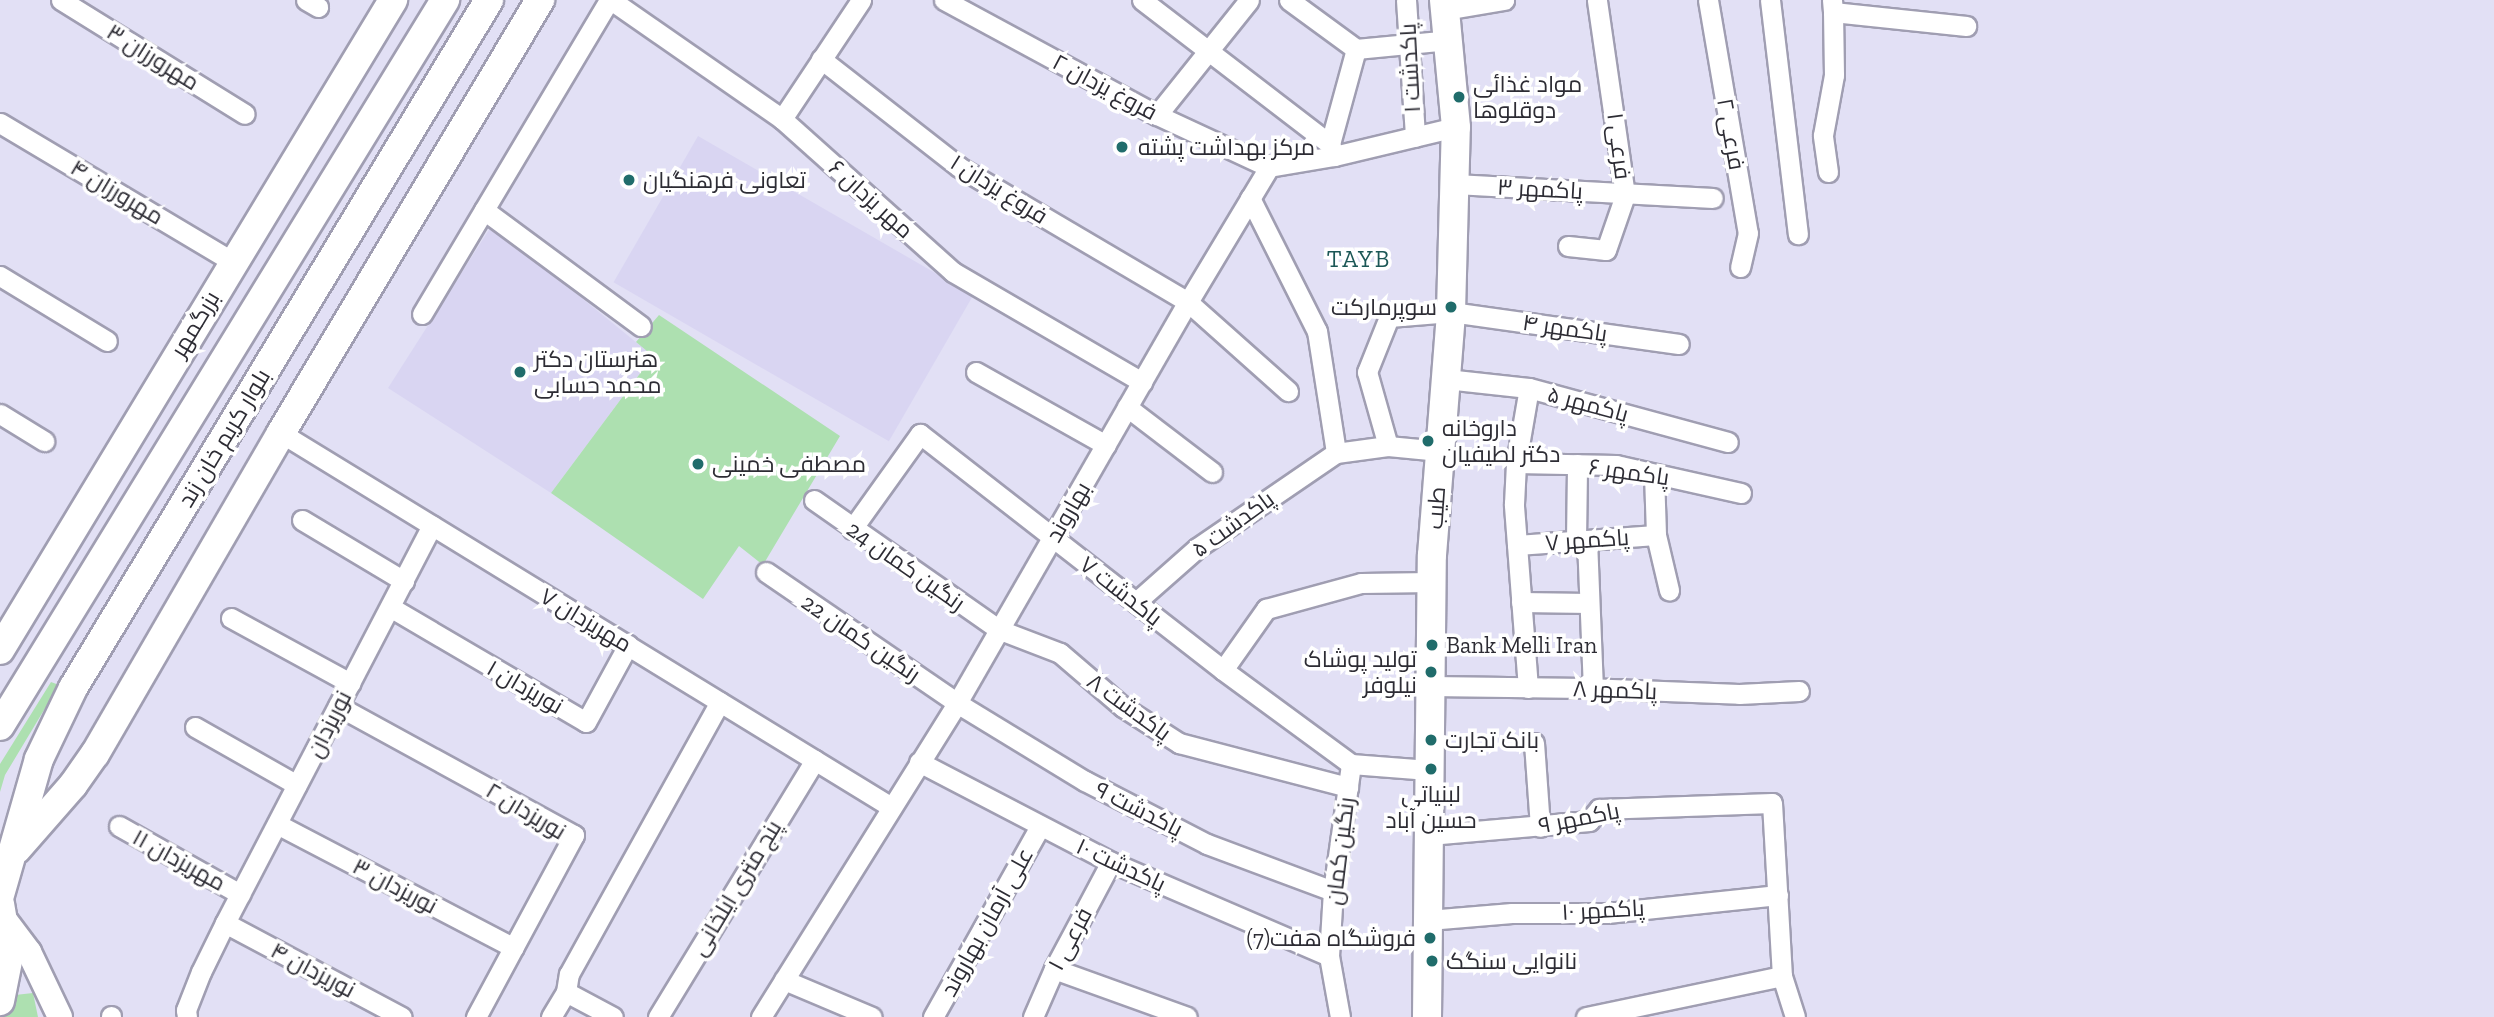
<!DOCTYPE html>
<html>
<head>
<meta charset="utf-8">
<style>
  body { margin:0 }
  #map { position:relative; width:2494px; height:1017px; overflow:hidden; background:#e2e0f5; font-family:"Zilla Slab",Cairo,serif }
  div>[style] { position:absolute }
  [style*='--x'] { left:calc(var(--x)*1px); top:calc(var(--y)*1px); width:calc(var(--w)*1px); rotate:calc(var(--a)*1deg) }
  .built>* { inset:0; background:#d9d5f2; transform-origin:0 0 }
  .green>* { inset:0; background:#ade0b0 }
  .roads { filter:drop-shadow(2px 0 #a09eb2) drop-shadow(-2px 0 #a09eb2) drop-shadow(0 2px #a09eb2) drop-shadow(0 -2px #a09eb2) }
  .minor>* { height:19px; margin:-9.5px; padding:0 9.5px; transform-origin:9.5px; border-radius:9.5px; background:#fff }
  .tertiary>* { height:24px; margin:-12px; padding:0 12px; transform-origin:12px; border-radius:12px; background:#fff }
  .secondary>* { height:28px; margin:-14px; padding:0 14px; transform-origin:14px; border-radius:14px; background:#fff }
  .dots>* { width:19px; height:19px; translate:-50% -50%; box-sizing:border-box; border:4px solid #fff; border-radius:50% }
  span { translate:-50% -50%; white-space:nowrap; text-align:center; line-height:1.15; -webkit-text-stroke:7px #fff; paint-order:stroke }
  .street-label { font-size:23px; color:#2d2c34 }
  .poi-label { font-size:23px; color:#2d2c34 }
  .left { translate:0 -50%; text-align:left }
  .right { translate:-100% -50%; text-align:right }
  .neighbourhood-label { font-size:24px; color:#1c5756; letter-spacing:2px }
</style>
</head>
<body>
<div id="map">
  <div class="built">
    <div style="left:698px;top:136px;width:318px;height:169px;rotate:30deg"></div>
    <div style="clip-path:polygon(492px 225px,653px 356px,551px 493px,388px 388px)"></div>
  </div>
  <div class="green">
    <div style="clip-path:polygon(659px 315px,840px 436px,763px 565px,739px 546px,703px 599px,551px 493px,653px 356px,636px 342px)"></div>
    <div style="clip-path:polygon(51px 682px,59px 685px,5px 775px,0 792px,0 764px)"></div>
    <div style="clip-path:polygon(33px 993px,38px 1017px,3px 1017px,15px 995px)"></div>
  </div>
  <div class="roads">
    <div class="minor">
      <div style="--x:61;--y:0;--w:216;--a:31.8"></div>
      <div style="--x:306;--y:0;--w:14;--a:30"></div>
      <div style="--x:611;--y:0;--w:208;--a:34.8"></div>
      <div style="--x:782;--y:119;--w:229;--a:41.8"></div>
      <div style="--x:953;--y:272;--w:219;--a:30.2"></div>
      <div style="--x:944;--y:0;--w:242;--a:28.4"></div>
      <div style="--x:1157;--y:115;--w:123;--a:24.9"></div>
      <div style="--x:1142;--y:0;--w:237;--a:37.5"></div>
      <div style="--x:1289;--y:0;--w:83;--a:36.2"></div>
      <div style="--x:1356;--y:49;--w:93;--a:-5.5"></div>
      <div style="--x:1406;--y:0;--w:137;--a:86.2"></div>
      <div style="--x:1708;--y:0;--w:236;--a:80.3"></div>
      <div style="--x:1748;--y:233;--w:35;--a:103"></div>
      <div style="--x:1770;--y:0;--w:236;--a:83.2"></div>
      <div style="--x:1832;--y:0;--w:12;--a:85"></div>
      <div style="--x:1833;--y:12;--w:134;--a:6"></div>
      <div style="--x:1445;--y:10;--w:60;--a:-9.6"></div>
      <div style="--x:821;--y:59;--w:175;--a:38"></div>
      <div style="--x:959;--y:167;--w:266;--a:30.5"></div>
      <div style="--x:1188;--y:302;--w:134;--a:41.7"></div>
      <div style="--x:1157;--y:115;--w:147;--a:-51.3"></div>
      <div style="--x:782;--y:119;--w:143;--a:-56.4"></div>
      <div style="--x:0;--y:123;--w:271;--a:30.8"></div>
      <div style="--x:1334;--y:156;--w:13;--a:-108"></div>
      <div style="--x:1330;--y:144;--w:98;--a:-74.7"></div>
      <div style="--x:1828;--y:172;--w:37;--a:-98"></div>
      <div style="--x:1823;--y:135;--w:61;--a:-79.6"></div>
      <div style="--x:1834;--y:75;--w:63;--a:-90.9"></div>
      <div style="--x:1455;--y:184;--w:258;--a:3.1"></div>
      <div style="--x:1250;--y:198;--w:149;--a:63.3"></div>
      <div style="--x:1317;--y:331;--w:123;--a:81.1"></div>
      <div style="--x:484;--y:210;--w:195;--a:36.5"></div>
      <div style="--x:1568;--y:246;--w:38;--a:6"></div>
      <div style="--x:1606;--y:250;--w:58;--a:-70.9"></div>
      <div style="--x:1625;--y:195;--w:197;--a:-98.2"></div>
      <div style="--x:0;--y:276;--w:125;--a:31.3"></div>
      <div style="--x:422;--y:314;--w:365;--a:-59.2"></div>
      <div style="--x:976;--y:372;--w:149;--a:29.3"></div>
      <div style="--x:1446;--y:379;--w:83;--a:6.2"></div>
      <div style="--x:1529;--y:388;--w:206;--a:15.2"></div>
      <div style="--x:1127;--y:407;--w:107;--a:37.4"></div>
      <div style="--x:0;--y:414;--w:52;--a:31.5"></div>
      <div style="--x:281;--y:433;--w:716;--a:31.51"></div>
      <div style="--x:1388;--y:446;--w:77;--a:-105.8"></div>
      <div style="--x:1367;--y:372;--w:59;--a:-68.2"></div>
      <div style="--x:1389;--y:317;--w:62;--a:-4.6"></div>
      <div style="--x:1451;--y:312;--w:230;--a:8"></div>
      <div style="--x:1516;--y:463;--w:100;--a:1.1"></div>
      <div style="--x:1616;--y:465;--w:128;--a:12.6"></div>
      <div style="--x:1654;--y:474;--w:61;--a:88.1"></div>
      <div style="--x:1656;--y:535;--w:57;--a:76.7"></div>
      <div style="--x:814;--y:500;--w:227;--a:35"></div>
      <div style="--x:1000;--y:630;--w:64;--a:21"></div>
      <div style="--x:1060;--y:653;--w:83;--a:40.6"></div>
      <div style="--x:1123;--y:707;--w:67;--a:32.7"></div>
      <div style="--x:1179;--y:743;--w:175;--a:14.6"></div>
      <div style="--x:302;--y:520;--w:119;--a:30.9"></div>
      <div style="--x:852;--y:529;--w:117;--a:-54.4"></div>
      <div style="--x:920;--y:434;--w:384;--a:37.9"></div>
      <div style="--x:1223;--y:670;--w:159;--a:36.3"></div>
      <div style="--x:1576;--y:540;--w:76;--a:-89.2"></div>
      <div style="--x:1587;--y:540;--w:148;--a:87.7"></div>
      <div style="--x:1517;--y:545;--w:139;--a:-4.1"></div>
      <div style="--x:766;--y:572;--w:232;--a:34.4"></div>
      <div style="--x:957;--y:703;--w:150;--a:31.4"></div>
      <div style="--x:1085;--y:781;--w:137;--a:27.3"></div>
      <div style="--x:1207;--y:844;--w:134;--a:20.5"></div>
      <div style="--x:1136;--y:602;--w:81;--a:-41.5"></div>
      <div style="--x:1197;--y:548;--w:168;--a:-34.4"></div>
      <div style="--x:1336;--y:453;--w:52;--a:-7.7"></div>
      <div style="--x:1388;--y:446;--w:52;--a:5.5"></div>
      <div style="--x:1521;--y:602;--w:68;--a:0.8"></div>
      <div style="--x:390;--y:607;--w:227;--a:30.4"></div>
      <div style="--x:586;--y:722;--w:88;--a:-61.4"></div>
      <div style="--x:231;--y:618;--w:136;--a:28.6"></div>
      <div style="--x:1223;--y:670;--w:75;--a:-54.8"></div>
      <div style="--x:1266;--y:609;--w:98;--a:-15.3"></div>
      <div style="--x:1361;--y:583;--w:71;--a:-0.8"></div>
      <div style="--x:1430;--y:686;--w:156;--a:0.7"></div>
      <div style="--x:1586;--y:688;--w:153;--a:2.2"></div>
      <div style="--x:1739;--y:694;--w:60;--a:-2.9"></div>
      <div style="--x:1528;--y:688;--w:185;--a:-94.4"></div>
      <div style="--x:1514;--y:504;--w:41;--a:-87.2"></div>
      <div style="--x:1516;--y:463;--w:76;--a:-80.2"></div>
      <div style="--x:338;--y:706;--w:269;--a:28.7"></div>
      <div style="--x:574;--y:835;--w:207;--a:118.3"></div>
      <div style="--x:195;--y:727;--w:117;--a:29.6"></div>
      <div style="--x:1534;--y:743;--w:84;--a:85.9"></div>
      <div style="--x:919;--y:762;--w:216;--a:27.5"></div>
      <div style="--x:1111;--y:862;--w:237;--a:23.3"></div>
      <div style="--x:277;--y:824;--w:267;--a:27.6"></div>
      <div style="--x:119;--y:826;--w:139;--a:29.3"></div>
      <div style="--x:1429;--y:835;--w:161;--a:-5"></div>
      <div style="--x:1589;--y:821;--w:16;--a:-50"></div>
      <div style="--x:1599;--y:809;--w:173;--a:-2"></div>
      <div style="--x:1772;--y:803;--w:173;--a:86.7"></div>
      <div style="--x:1782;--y:976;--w:43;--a:72.4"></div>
      <div style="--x:1428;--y:920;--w:84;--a:-4.8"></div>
      <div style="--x:1512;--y:913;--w:95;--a:0"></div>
      <div style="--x:1607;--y:913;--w:172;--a:-6"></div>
      <div style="--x:225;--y:923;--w:200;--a:28"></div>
      <div style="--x:1054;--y:969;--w:141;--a:19.8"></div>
      <div style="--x:784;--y:980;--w:95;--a:22.8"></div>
      <div style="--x:566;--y:992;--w:18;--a:-81"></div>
      <div style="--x:569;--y:974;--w:311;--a:-61"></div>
      <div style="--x:111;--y:1016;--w:1;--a:90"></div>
      <div style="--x:187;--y:1017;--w:7;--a:-98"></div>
      <div style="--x:186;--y:1010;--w:41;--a:-68.5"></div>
      <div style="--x:201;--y:972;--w:55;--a:-63.9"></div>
      <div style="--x:225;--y:923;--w:448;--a:-62.5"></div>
      <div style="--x:551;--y:1017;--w:29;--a:-59"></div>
      <div style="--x:566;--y:992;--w:53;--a:28"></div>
      <div style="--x:658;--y:1017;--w:301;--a:-58.6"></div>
      <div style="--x:761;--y:1017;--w:370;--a:-58"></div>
      <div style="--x:957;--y:703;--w:463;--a:-60.1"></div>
      <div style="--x:1188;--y:302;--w:157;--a:-59"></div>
      <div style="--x:1269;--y:167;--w:66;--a:-9.6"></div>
      <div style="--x:1334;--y:156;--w:125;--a:-13.4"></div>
      <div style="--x:933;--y:1017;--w:219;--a:-60.7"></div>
      <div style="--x:1033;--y:1017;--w:52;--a:-66.4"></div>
      <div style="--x:1054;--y:969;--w:121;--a:-62"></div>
      <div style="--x:1340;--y:1017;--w:62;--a:-100.2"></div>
      <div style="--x:1329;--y:956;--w:65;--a:-86.5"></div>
      <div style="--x:1333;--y:891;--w:128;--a:-81.9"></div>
      <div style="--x:1351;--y:764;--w:78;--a:4.4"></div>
      <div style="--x:1586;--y:1017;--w:200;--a:-11.8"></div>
    </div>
    <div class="tertiary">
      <div style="--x:5;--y:920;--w:40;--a:53"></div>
      <div style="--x:29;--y:952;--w:72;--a:64.5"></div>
    </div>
    <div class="secondary">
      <div style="--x:0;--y:650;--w:760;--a:-58.84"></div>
      <div style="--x:0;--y:726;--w:852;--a:-58.49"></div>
      <div style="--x:17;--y:849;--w:85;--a:-48.8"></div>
      <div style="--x:73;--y:785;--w:38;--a:-55"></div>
      <div style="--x:95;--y:754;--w:371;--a:-59.9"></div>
      <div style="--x:281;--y:433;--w:505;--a:-59.11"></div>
      <div style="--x:0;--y:895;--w:141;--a:-74"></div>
      <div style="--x:39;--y:759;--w:79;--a:-64.4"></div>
      <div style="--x:73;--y:688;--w:804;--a:-58.84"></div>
      <div style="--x:0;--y:904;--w:53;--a:80.2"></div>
      <div style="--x:9;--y:956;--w:46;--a:101.3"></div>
      <div style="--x:1427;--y:1017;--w:462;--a:-89.4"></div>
      <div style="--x:1432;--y:555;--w:244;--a:-85.5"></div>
      <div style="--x:1451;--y:312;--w:185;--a:-88.5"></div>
      <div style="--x:1456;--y:127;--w:128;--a:-95.4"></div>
    </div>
  </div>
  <div class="dots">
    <div style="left:1459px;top:97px;background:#206c6b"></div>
    <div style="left:1122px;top:147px;background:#206c6b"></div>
    <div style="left:629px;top:180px;background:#206c6b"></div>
    <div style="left:1451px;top:307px;background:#206c6b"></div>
    <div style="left:520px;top:372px;background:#206c6b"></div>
    <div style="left:1428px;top:441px;background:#206c6b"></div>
    <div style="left:698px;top:464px;background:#206c6b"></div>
    <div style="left:1432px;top:645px;background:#206c6b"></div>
    <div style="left:1431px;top:672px;background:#206c6b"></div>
    <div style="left:1431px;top:740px;background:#206c6b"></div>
    <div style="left:1431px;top:769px;background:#206c6b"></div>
    <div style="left:1430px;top:938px;background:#206c6b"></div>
    <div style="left:1432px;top:961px;background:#206c6b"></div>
  </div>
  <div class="street-label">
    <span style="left:153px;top:57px;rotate:32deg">مهرورزان ۳</span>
    <span style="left:1410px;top:68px;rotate:-93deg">پاکدشت ۱</span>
    <span style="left:1105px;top:87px;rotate:28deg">فروغ یزدان ۲</span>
    <span style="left:1731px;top:134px;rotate:80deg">فرعی ۲</span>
    <span style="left:1619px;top:146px;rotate:83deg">فرعی ۱</span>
    <span style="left:999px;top:189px;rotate:32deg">فروغ یزدان ۱</span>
    <span style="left:1540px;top:189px;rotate:3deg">پاکمهر ۳</span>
    <span style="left:117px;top:192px;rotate:31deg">مهرورزان ۴</span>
    <span style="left:871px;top:199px;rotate:42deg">مهر یزدان ۶</span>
    <span style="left:195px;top:324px;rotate:-59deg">بزرگمهر</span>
    <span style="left:1565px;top:328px;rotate:8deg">پاکمهر ۴</span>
    <span style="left:1588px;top:404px;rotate:15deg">پاکمهر ۵</span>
    <span style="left:224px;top:438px;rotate:-59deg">بلوار کریم خان زند</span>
    <span style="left:1629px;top:472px;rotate:8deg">پاکمهر ۶</span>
    <span style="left:1436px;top:508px;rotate:-86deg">طیب</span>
    <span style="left:1068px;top:512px;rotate:-60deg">بهاروند</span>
    <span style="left:1233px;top:524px;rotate:-36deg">پاکدشت ۵</span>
    <span style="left:1587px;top:540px;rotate:-4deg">پاکمهر ۷</span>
    <span style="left:906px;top:566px;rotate:35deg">رنگین کمان 24</span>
    <span style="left:1121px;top:591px;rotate:38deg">پاکدشت ۷</span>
    <span style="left:586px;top:620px;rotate:31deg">مهریزدان ۷</span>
    <span style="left:861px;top:638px;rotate:34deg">رنگین کمان 22</span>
    <span style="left:525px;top:687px;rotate:30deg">نوریزدان ۱</span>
    <span style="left:1615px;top:690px;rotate:2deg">پاکمهر ۸</span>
    <span style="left:1129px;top:707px;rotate:36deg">پاکدشت ۸</span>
    <span style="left:329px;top:724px;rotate:-63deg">نوریزدان</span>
    <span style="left:1139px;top:809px;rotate:27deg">پاکدشت ۹</span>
    <span style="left:526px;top:811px;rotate:31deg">نوریزدان ۲</span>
    <span style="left:1579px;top:818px;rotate:-11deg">پاکمهر ۹</span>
    <span style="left:1340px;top:851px;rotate:-83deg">رنگین کمان</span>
    <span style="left:179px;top:860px;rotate:29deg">مهریزدان ۱۱</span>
    <span style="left:1121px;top:865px;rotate:25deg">پاکدشت ۱۰</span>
    <span style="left:395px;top:886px;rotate:28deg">نوریزدان ۳</span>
    <span style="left:736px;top:888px;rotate:-59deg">پنج متری ایلخانی</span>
    <span style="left:1603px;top:910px;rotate:-3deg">پاکمهر ۱۰</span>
    <span style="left:987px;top:922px;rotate:-61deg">علی آرمان بهاروند</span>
    <span style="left:1070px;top:939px;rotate:-62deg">فرعی ۱</span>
    <span style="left:313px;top:970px;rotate:28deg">نوریزدان ۴</span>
  </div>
  <div class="poi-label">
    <span class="left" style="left:1473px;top:97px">مواد غذائی<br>دوقلوها</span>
    <span class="left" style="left:1138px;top:147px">مرکز بهداشت پشته</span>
    <span class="left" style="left:643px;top:180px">تعاونی فرهنگیان</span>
    <span class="right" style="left:1437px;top:307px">سوپرمارکت</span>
    <span class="left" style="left:534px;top:372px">هنرستان دکتر<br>محمد حسابی</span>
    <span class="left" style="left:1442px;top:441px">داروخانه<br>دکتر لطیفیان</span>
    <span class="left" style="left:712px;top:464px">مصطفی خمینی</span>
    <span class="left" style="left:1446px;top:645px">Bank Melli Iran</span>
    <span class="right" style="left:1417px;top:672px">تولید پوشاک<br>نیلوفر</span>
    <span class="left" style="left:1445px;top:740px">بانک تجارت</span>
    <span style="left:1431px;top:807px">لبنیاتی<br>حسین آباد</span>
    <span class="right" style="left:1416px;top:938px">فروشگاه هفت(7)</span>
    <span class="left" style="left:1446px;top:961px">نانوایی سنگک</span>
  </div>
  <div class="neighbourhood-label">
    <span style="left:1359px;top:259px">TAYB</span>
  </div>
</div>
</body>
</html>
